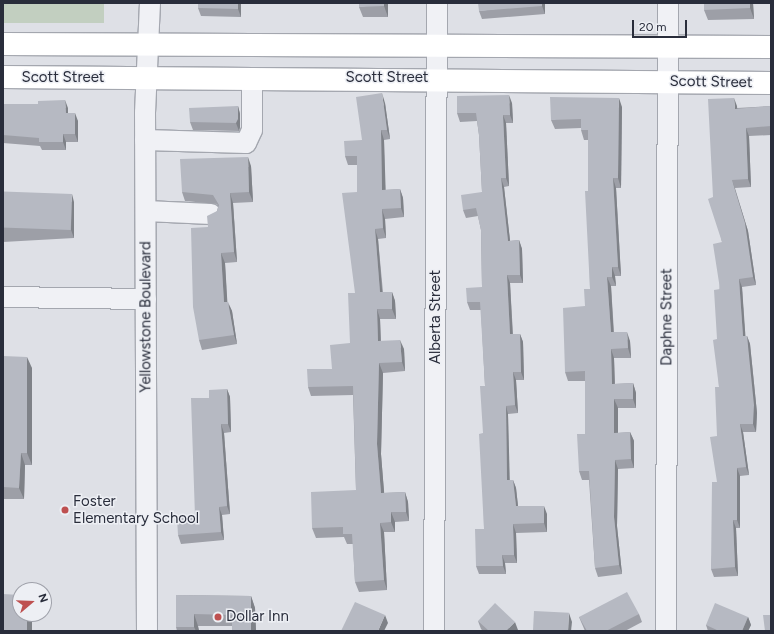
<!DOCTYPE html>
<html>
<head>
<meta charset="utf-8">
<style>
  body { margin:0 }
  #map { position:relative; width:774px; height:634px; overflow:hidden; background:#dee0e6; font-family:Figtree,sans-serif }
  div>[style] { position:absolute }
  [style*='--x'] { left:calc(var(--x)*1px); top:calc(var(--y)*1px); width:calc(var(--w)*1px); rotate:calc(var(--a)*1deg) }
  .green>* { inset:0; background:#c2cfc0; transform-origin:0 0 }
  .roads { filter:drop-shadow(1px 0 #a4a7af) drop-shadow(-1px 0 #a4a7af) drop-shadow(0 1px #a4a7af) drop-shadow(0 -1px #a4a7af) }
  .minor>* { height:20px; margin:-10px; padding:0 10px; transform-origin:10px; border-radius:10px; background:#f0f1f5 }
  .major>* { height:22px; margin:-11px; padding:0 11px; transform-origin:11px; border-radius:11px; background:#fff }
  .wall>* { inset:0; background:#9d9fa7 }
  .shaded-wall>* { inset:0; background:#7f8288; transform-origin:0 0 }
  .building>* { inset:0; background:#b6b9c2; transform-origin:0 0 }
  .dots>* { width:11px; height:11px; translate:-50% -50%; box-sizing:border-box; border:2px solid #edeff4; border-radius:50% }
  span { translate:-50% -50%; white-space:nowrap; text-align:center; line-height:1.15; -webkit-text-stroke:3px #edeff4; paint-order:stroke }
  .street-label { font-size:15px; color:#292d3b }
  .poi-label { font-size:15px; color:#292d3b }
  .left { translate:0 -50%; text-align:left }
  .frame { position:absolute; inset:0; border:4px solid #292d3b; pointer-events:none }
  .north { position:absolute; left:12px; top:582px; width:40px; height:40px; box-sizing:border-box; background:#edeff4; border:1px solid #9fa1aa; border-radius:50%; rotate:71deg; font-size:11px; font-weight:700; line-height:16px; text-align:center; color:#292d3b }
  .north::after { content:''; display:block; margin:auto; width:14px; height:18px; background:#be5050; clip-path:polygon(50% 0,100% 100%,50% 72%,0 100%) }
  .scale { position:absolute; left:632px; top:20px; width:55px; height:18px; box-sizing:border-box; border:2px solid #292d3b; border-top:0; padding-left:5px; font-size:12px; line-height:14px; white-space:nowrap; color:#292d3b; -webkit-text-stroke:3px #edeff4; paint-order:stroke }
</style>
</head>
<body>
<div id="map">
  <div class="green">
    <div style="left:3px;top:3px;width:101px;height:20px"></div>
  </div>
  <div class="roads">
    <div class="minor">
      <div style="--x:145;--y:140;--w:101;--a:1.7"></div>
      <div style="--x:246;--y:143;--w:14;--a:-65"></div>
      <div style="--x:252;--y:130;--w:52;--a:-90"></div>
      <div style="--x:146;--y:211;--w:65;--a:2.6"></div>
      <div style="--x:3;--y:297;--w:143;--a:0.8"></div>
      <div style="--x:147;--y:631;--w:518;--a:-90.22"></div>
      <div style="--x:145;--y:113;--w:110;--a:-87.4"></div>
      <div style="--x:434;--y:631;--w:628;--a:-89.73"></div>
      <div style="--x:666;--y:631;--w:628;--a:-89.82"></div>
    </div>
    <div class="major">
      <div style="--x:3;--y:44;--w:768;--a:0.22"></div>
      <div style="--x:3;--y:77;--w:768;--a:0.45"></div>
    </div>
  </div>
  <div class="wall">
    <div style="clip-path:polygon(241px 3px,241px 17px,201px 16px,198px 8px)"></div>
    <div style="clip-path:polygon(388px 3px,388px 17px,363px 17px,359px 7px)"></div>
    <div style="clip-path:polygon(545px 3px,545px 14px,482px 19px,479px 11px)"></div>
    <div style="clip-path:polygon(704px 3px,753px 3px,754px 19px,708px 20px,704px 10px)"></div>
    <div style="clip-path:polygon(385px 103px,390px 139px,384px 140px,385px 190px,400px 189px,403px 198px,404px 217px,385px 219px,386px 238px,378px 239px,383px 292px,392px 292px,395px 301px,396px 319px,380px 319px,381px 341px,404px 349px,405px 371px,383px 373px,381px 454px,384px 493px,405px 492px,408px 502px,409px 521px,395px 522px,395px 532px,384px 532px,387px 590px,359px 592px,355px 582px,353px 544px,347px 544px,344px 537px,316px 538px,312px 528px,356px 490px,353px 395px,311px 396px,308px 387px,332px 369px,350px 343px,355px 293px,357px 192px,357px 165px,348px 165px,345px 156px,362px 140px)"></div>
    <div style="clip-path:polygon(512px 103px,513px 123px,506px 123px,509px 186px,504px 187px,510px 241px,519px 240px,522px 249px,523px 283px,510px 283px,513px 334px,520px 334px,523px 342px,524px 380px,516px 380px,518px 413px,508px 414px,509px 480px,513px 480px,516px 488px,518px 506px,547px 514px,547px 532px,516px 533px,517px 563px,505px 563px,506px 574px,479px 574px,476px 566px,484px 529px,483px 433px,485px 386px,481px 310px,470px 310px,467px 302px,482px 287px,481px 230px,478px 216px,466px 218px,463px 210px,482px 192px,479px 135px,477px 121px,460px 122px,457px 113px)"></div>
    <div style="clip-path:polygon(3px 104px,68px 108px,68px 113px,78px 121px,78px 142px,66px 142px,66px 150px,42px 150px,40px 146px,3px 143px)"></div>
    <div style="clip-path:polygon(238px 106px,240px 114px,240px 127px,239px 131px,193px 130px,190px 122px)"></div>
    <div style="clip-path:polygon(737px 106px,737px 108px,771px 106px,771px 135px,749px 136px,751px 187px,735px 188px,748px 231px,756px 285px,742px 287px,745px 336px,747px 336px,750px 344px,757px 413px,756px 432px,743px 432px,749px 475px,740px 476px,740px 528px,736px 528px,738px 576px,714px 577px,711px 569px,717px 482px,717px 436px,719px 387px,717px 339px,722px 242px,713px 197px)"></div>
    <div style="clip-path:polygon(622px 107px,621px 188px,616px 188px,621px 276px,615px 276px,616px 286px,611px 286px,614px 332px,630px 341px,631px 358px,614px 358px,615px 384px,633px 383px,636px 393px,636px 408px,618px 408px,618px 433px,630px 432px,634px 441px,634px 468px,618px 469px,617px 526px,622px 574px,598px 577px,595px 568px,589px 480px,582px 480px,579px 471px,585px 434px,585px 381px,568px 381px,565px 372px,590px 289px,588px 140px,584px 140px,581px 130px,581px 128px,555px 129px,551px 120px)"></div>
    <div style="clip-path:polygon(251px 166px,253px 202px,233px 203px,237px 262px,225px 263px,227px 302px,232px 311px,237px 344px,202px 350px,199px 340px,208px 227px,217px 211px,218px 207px,217px 204px,185px 201px,182px 192px)"></div>
    <div style="clip-path:polygon(3px 195px,74px 202px,74px 238px,3px 242px)"></div>
    <div style="clip-path:polygon(3px 356px,32px 368px,32px 465px,25px 465px,24px 499px,3px 499px)"></div>
    <div style="clip-path:polygon(227px 389px,230px 397px,231px 432px,224px 433px,230px 514px,222px 515px,224px 540px,181px 544px,178px 535px,195px 516px)"></div>
    <div style="clip-path:polygon(176px 595px,251px 596px,255px 608px,256px 631px,232px 631px,232px 626px,198px 626px,199px 631px,177px 631px,176px 627px)"></div>
    <div style="clip-path:polygon(639px 614px,642px 622px,625px 631px,585px 631px,579px 617px)"></div>
    <div style="clip-path:polygon(748px 617px,751px 625px,748px 631px,708px 631px,706px 625px)"></div>
    <div style="clip-path:polygon(478px 621px,518px 630px,517px 631px,483px 631px,481px 629px)"></div>
  </div>
  <div class="shaded-wall">
    <div style="clip-path:polygon(238px 3px,241px 3px,241px 17px,238px 9px)"></div>
    <div style="clip-path:polygon(384px 3px,388px 3px,388px 17px,384px 6px)"></div>
    <div style="clip-path:polygon(542px 3px,545px 3px,545px 14px,542px 6px)"></div>
    <div style="clip-path:polygon(750px 3px,753px 3px,754px 19px,750px 8px)"></div>
    <div style="clip-path:polygon(382px 93px,385px 103px,390px 139px,387px 130px)"></div>
    <div style="clip-path:polygon(509px 95px,512px 103px,513px 123px,510px 115px)"></div>
    <div style="clip-path:polygon(619px 98px,622px 107px,621px 188px,618px 178px)"></div>
    <div style="clip-path:polygon(734px 98px,737px 106px,738px 117px,735px 109px)"></div>
    <div style="clip-path:polygon(65px 100px,68px 108px,68px 121px,66px 113px)"></div>
    <div style="clip-path:polygon(238px 106px,240px 114px,240px 127px,239px 131px,236px 123px)"></div>
    <div style="clip-path:polygon(75px 113px,78px 121px,78px 142px,75px 134px)"></div>
    <div style="clip-path:polygon(503px 115px,506px 123px,509px 186px,506px 178px)"></div>
    <div style="clip-path:polygon(746px 128px,749px 136px,751px 187px,748px 179px)"></div>
    <div style="clip-path:polygon(381px 130px,384px 140px,386px 200px,382px 190px)"></div>
    <div style="clip-path:polygon(63px 134px,66px 142px,66px 150px,63px 142px)"></div>
    <div style="clip-path:polygon(248px 157px,251px 166px,253px 202px,249px 192px)"></div>
    <div style="clip-path:polygon(501px 178px,504px 187px,511px 249px,508px 241px)"></div>
    <div style="clip-path:polygon(613px 178px,616px 188px,621px 276px,618px 267px)"></div>
    <div style="clip-path:polygon(732px 180px,748px 231px,756px 285px,753px 277px)"></div>
    <div style="clip-path:polygon(400px 189px,403px 198px,404px 217px,401px 208px)"></div>
    <div style="clip-path:polygon(230px 193px,233px 203px,237px 262px,234px 252px)"></div>
    <div style="clip-path:polygon(72px 194px,74px 202px,74px 238px,71px 230px)"></div>
    <div style="clip-path:polygon(382px 209px,385px 219px,386px 238px,383px 228px)"></div>
    <div style="clip-path:polygon(375px 229px,378px 239px,383px 302px,380px 292px)"></div>
    <div style="clip-path:polygon(519px 240px,522px 249px,523px 283px,520px 275px)"></div>
    <div style="clip-path:polygon(221px 253px,225px 263px,228px 312px,224px 302px)"></div>
    <div style="clip-path:polygon(612px 267px,615px 276px,616px 286px,612px 277px)"></div>
    <div style="clip-path:polygon(507px 275px,510px 283px,513px 342px,510px 334px)"></div>
    <div style="clip-path:polygon(607px 277px,611px 286px,614px 341px,611px 332px)"></div>
    <div style="clip-path:polygon(739px 279px,742px 287px,746px 344px,743px 336px)"></div>
    <div style="clip-path:polygon(392px 292px,395px 301px,396px 319px,392px 309px)"></div>
    <div style="clip-path:polygon(228px 302px,232px 311px,237px 344px,234px 335px)"></div>
    <div style="clip-path:polygon(377px 309px,380px 319px,381px 351px,378px 341px)"></div>
    <div style="clip-path:polygon(627px 332px,630px 341px,631px 358px,628px 348px)"></div>
    <div style="clip-path:polygon(520px 334px,523px 342px,524px 380px,521px 372px)"></div>
    <div style="clip-path:polygon(747px 336px,750px 344px,757px 413px,756px 432px,753px 424px)"></div>
    <div style="clip-path:polygon(400px 340px,404px 349px,405px 371px,402px 362px)"></div>
    <div style="clip-path:polygon(611px 349px,614px 358px,615px 393px,612px 384px)"></div>
    <div style="clip-path:polygon(27px 357px,32px 368px,32px 465px,27px 453px)"></div>
    <div style="clip-path:polygon(379px 363px,383px 373px,381px 454px,385px 503px,381px 493px,377px 444px)"></div>
    <div style="clip-path:polygon(513px 372px,516px 380px,518px 413px,515px 405px)"></div>
    <div style="clip-path:polygon(633px 383px,636px 393px,636px 408px,633px 399px)"></div>
    <div style="clip-path:polygon(227px 389px,230px 397px,231px 432px,228px 424px)"></div>
    <div style="clip-path:polygon(614px 399px,618px 408px,618px 442px,614px 433px)"></div>
    <div style="clip-path:polygon(506px 406px,508px 414px,510px 488px,507px 480px)"></div>
    <div style="clip-path:polygon(221px 424px,224px 433px,230px 514px,227px 506px)"></div>
    <div style="clip-path:polygon(740px 424px,743px 432px,749px 475px,746px 467px)"></div>
    <div style="clip-path:polygon(630px 432px,634px 441px,634px 468px,631px 459px)"></div>
    <div style="clip-path:polygon(21px 453px,25px 465px,24px 499px,19px 488px)"></div>
    <div style="clip-path:polygon(615px 460px,618px 469px,617px 526px,622px 574px,619px 565px,614px 517px)"></div>
    <div style="clip-path:polygon(737px 468px,740px 476px,740px 528px,737px 520px)"></div>
    <div style="clip-path:polygon(513px 480px,516px 488px,519px 515px,516px 506px)"></div>
    <div style="clip-path:polygon(405px 492px,408px 502px,409px 521px,406px 512px)"></div>
    <div style="clip-path:polygon(544px 506px,547px 514px,547px 532px,544px 523px)"></div>
    <div style="clip-path:polygon(219px 507px,222px 515px,224px 540px,221px 532px)"></div>
    <div style="clip-path:polygon(391px 512px,395px 522px,395px 532px,391px 522px)"></div>
    <div style="clip-path:polygon(733px 520px,736px 528px,738px 576px,735px 567px)"></div>
    <div style="clip-path:polygon(380px 523px,384px 532px,387px 590px,384px 580px)"></div>
    <div style="clip-path:polygon(513px 524px,516px 533px,517px 563px,514px 555px)"></div>
    <div style="clip-path:polygon(502px 555px,505px 563px,506px 574px,503px 566px)"></div>
    <div style="clip-path:polygon(251px 596px,255px 608px,256px 631px,251px 631px)"></div>
    <div style="clip-path:polygon(569px 613px,572px 622px,571px 631px,568px 631px)"></div>
    <div style="left:27px;top:614px;width:5px;height:17px"></div>
    <div style="clip-path:polygon(194px 614px,198px 626px,199px 631px,196px 631px,194px 627px)"></div>
    <div style="clip-path:polygon(385px 615px,388px 623px,384px 631px,378px 631px)"></div>
    <div style="clip-path:polygon(748px 617px,751px 625px,748px 631px,742px 631px)"></div>
    <div style="clip-path:polygon(515px 622px,518px 630px,517px 631px,506px 631px)"></div>
  </div>
  <div class="building">
    <div style="clip-path:polygon(198px 3px,238px 3px,238px 9px,198px 8px)"></div>
    <div style="clip-path:polygon(359px 3px,384px 3px,384px 6px,359px 7px)"></div>
    <div style="clip-path:polygon(478px 3px,542px 3px,542px 6px,479px 11px)"></div>
    <div style="clip-path:polygon(704px 3px,750px 3px,750px 8px,704px 10px)"></div>
    <div style="clip-path:polygon(382px 93px,387px 130px,381px 130px,382px 190px,400px 189px,401px 208px,382px 209px,383px 228px,375px 229px,380px 292px,392px 292px,392px 309px,377px 309px,378px 341px,400px 340px,402px 362px,379px 363px,377px 444px,381px 493px,405px 492px,406px 512px,391px 512px,391px 522px,380px 523px,384px 580px,355px 582px,352px 534px,343px 534px,343px 527px,312px 528px,311px 492px,356px 490px,353px 386px,308px 387px,307px 369px,332px 369px,330px 345px,350px 343px,348px 293px,355px 293px,342px 193px,357px 192px,357px 156px,345px 156px,344px 141px,362px 140px,356px 97px)"></div>
    <div style="clip-path:polygon(509px 95px,510px 115px,503px 115px,506px 178px,501px 178px,508px 241px,519px 240px,520px 275px,507px 275px,510px 334px,520px 334px,521px 372px,513px 372px,515px 405px,506px 406px,507px 480px,513px 480px,516px 506px,544px 506px,544px 523px,513px 524px,514px 555px,502px 555px,503px 566px,476px 566px,475px 529px,484px 529px,479px 434px,483px 433px,480px 386px,485px 386px,480px 302px,467px 302px,466px 288px,482px 287px,481px 230px,476px 208px,463px 210px,461px 195px,482px 192px,479px 135px,476px 113px,457px 113px,457px 96px)"></div>
    <div style="clip-path:polygon(550px 97px,619px 98px,618px 178px,613px 178px,618px 267px,612px 267px,612px 277px,607px 277px,611px 332px,627px 332px,628px 348px,611px 349px,612px 384px,633px 383px,633px 399px,614px 399px,614px 433px,630px 432px,631px 459px,615px 460px,614px 517px,619px 565px,595px 568px,589px 471px,579px 471px,577px 434px,585px 434px,585px 371px,565px 372px,563px 308px,585px 306px,584px 289px,590px 289px,585px 191px,588px 191px,588px 130px,581px 130px,581px 119px,551px 120px)"></div>
    <div style="clip-path:polygon(734px 98px,735px 109px,771px 106px,771px 126px,746px 128px,748px 179px,732px 180px,745px 223px,753px 277px,739px 279px,743px 336px,747px 336px,754px 405px,753px 424px,740px 424px,746px 467px,737px 468px,737px 520px,733px 520px,735px 567px,711px 569px,712px 482px,717px 482px,710px 437px,717px 436px,715px 387px,719px 387px,713px 340px,717px 339px,714px 290px,720px 289px,713px 244px,722px 242px,708px 199px,713px 197px,708px 99px)"></div>
    <div style="clip-path:polygon(65px 100px,66px 113px,75px 113px,75px 134px,63px 134px,63px 142px,39px 142px,39px 138px,3px 135px,3px 104px,38px 104px,38px 101px)"></div>
    <div style="clip-path:polygon(238px 106px,238px 119px,236px 123px,190px 122px,189px 108px)"></div>
    <div style="clip-path:polygon(248px 157px,249px 192px,230px 193px,234px 252px,221px 253px,224px 302px,228px 302px,234px 335px,199px 340px,193px 307px,191px 228px,208px 227px,207px 216px,217px 211px,219px 205px,213px 195px,182px 192px,180px 159px)"></div>
    <div style="left:72px;top:194px;width:36px;height:69px;rotate:92deg"></div>
    <div style="clip-path:polygon(3px 356px,27px 357px,27px 453px,21px 453px,19px 488px,3px 487px)"></div>
    <div style="clip-path:polygon(227px 389px,228px 424px,221px 424px,227px 506px,219px 507px,221px 532px,178px 535px,177px 518px,195px 516px,191px 398px,209px 398px,209px 390px)"></div>
    <div style="clip-path:polygon(627px 592px,639px 614px,606px 631px,587px 631px,579px 617px)"></div>
    <div style="clip-path:polygon(3px 594px,20px 595px,20px 614px,27px 614px,27px 631px,3px 631px)"></div>
    <div style="clip-path:polygon(176px 595px,251px 596px,251px 631px,232px 631px,232px 615px,194px 614px,194px 627px,176px 627px)"></div>
    <div style="clip-path:polygon(355px 602px,385px 615px,378px 631px,341px 631px)"></div>
    <div style="clip-path:polygon(495px 603px,515px 622px,506px 631px,489px 631px,478px 621px)"></div>
    <div style="clip-path:polygon(715px 603px,748px 617px,742px 631px,719px 631px,706px 625px)"></div>
    <div style="left:534px;top:611px;width:35px;height:20px;rotate:3deg"></div>
    <div style="clip-path:polygon(763px 615px,771px 615px,771px 631px,765px 631px)"></div>
  </div>
  <div class="dots">
    <div style="left:65px;top:510px;background:#be5050"></div>
    <div style="left:218px;top:617px;background:#be5050"></div>
  </div>
  <div class="street-label">
    <span style="left:63px;top:78px">Scott Street</span>
    <span style="left:387px;top:78px">Scott Street</span>
    <span style="left:711px;top:82px;rotate:1deg">Scott Street</span>
    <span style="left:146px;top:317px;rotate:-90deg">Yellowstone Boulevard</span>
    <span style="left:436px;top:317px;rotate:-90deg">Alberta Street</span>
    <span style="left:667px;top:317px;rotate:-90deg">Daphne Street</span>
  </div>
  <div class="poi-label">
    <span class="left" style="left:73px;top:510px">Foster<br>Elementary School</span>
    <span class="left" style="left:226px;top:617px">Dollar Inn</span>
  </div>
  <div class="frame"></div>
  <div class="north">N</div>
  <div class="scale">20 m</div>
</div>
</body>
</html>
